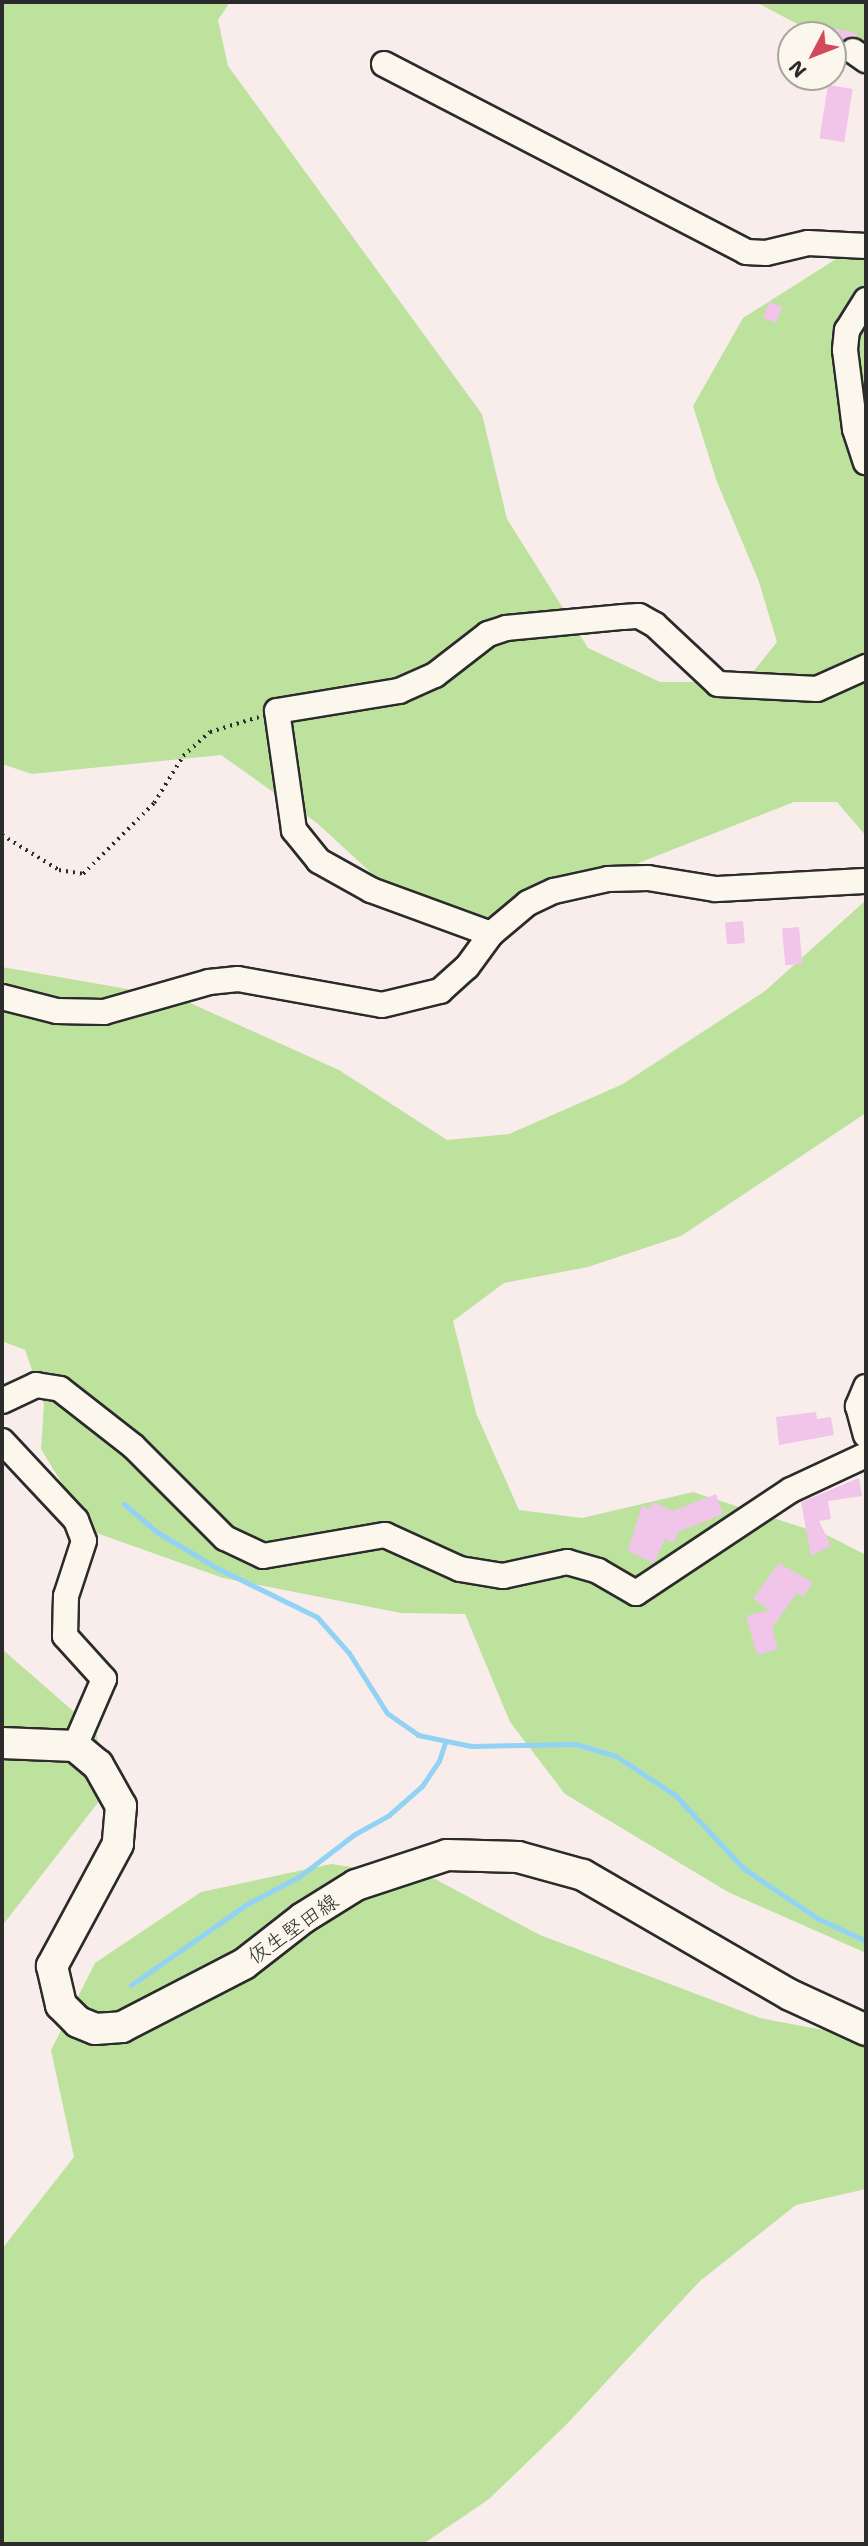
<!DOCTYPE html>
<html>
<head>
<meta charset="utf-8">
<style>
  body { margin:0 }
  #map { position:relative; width:868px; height:2546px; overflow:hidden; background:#f9edeb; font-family:"Shantell Sans","Klee One",sans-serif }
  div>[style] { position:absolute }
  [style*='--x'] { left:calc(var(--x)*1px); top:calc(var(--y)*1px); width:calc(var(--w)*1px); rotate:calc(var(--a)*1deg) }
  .green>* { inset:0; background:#bde29d }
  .stream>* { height:5px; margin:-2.5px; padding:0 2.5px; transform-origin:2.5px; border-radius:2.5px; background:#92d2f4 }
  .building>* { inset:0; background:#f1c4e9; transform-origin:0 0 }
  .path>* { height:3.5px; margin-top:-1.75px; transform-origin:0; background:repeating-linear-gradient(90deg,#2b2b2b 0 2px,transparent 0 7px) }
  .roads { filter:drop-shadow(2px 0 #2b2b2b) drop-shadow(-2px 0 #2b2b2b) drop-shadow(0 2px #2b2b2b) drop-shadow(0 -2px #2b2b2b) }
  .minor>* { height:24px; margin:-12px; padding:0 12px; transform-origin:12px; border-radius:12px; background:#fbf7ec }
  .major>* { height:30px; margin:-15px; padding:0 15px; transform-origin:15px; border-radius:15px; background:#fbf7ec }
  span { translate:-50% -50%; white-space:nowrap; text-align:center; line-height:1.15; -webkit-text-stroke:5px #fbf7ec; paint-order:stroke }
  .street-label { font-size:21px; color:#2b2b2b }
  .frame { position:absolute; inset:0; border:4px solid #2b2b2b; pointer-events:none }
  .north { position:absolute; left:777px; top:21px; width:70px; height:70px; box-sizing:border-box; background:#fbf7ec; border:2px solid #a8a59f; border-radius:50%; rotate:228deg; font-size:19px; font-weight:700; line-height:28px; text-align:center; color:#2b2b2b }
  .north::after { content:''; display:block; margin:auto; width:24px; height:32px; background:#d1495b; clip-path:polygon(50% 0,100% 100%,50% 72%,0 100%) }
</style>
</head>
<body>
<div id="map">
  <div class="green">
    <div style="clip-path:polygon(2px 2px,230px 2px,218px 20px,228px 66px,482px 414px,507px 519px,588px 648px,660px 682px,745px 682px,777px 642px,758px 579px,717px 482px,693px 406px,743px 318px,866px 240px,866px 836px,837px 802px,794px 802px,641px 862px,494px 930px,405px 904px,317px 823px,221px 755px,32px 774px,2px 764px)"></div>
    <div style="clip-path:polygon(756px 2px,866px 2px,866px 73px,833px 47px,833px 35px,818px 35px)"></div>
    <div style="clip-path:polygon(866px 900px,866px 1113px,681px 1236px,588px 1267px,504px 1283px,453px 1321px,476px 1413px,519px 1510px,582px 1518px,693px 1492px,829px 1536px,866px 1555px,866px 1953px,728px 1892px,565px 1794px,510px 1722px,465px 1614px,401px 1613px,223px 1578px,91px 1531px,41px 1449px,44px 1404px,25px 1350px,2px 1341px,2px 967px,179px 998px,339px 1070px,447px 1140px,509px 1134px,623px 1084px,765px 991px)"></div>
    <div style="clip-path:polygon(2px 1649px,96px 1731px,107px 1791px,2px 1926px)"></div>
    <div style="clip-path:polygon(331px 1864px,435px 1879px,540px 1935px,760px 2018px,866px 2038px,866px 2189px,796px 2205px,700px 2281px,566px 2425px,489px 2499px,423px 2544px,2px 2544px,2px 2249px,74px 2157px,51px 2050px,95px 1963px,201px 1892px)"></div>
  </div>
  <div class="stream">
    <div style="--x:124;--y:1504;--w:43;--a:40.3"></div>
    <div style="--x:157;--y:1532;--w:70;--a:31"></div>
    <div style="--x:217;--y:1568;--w:111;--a:26.1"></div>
    <div style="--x:317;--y:1617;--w:48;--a:48.4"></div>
    <div style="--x:349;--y:1653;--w:71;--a:57.7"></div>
    <div style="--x:387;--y:1713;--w:38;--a:35"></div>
    <div style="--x:418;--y:1735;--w:54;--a:11.7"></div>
    <div style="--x:471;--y:1746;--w:105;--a:-1.1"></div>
    <div style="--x:576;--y:1744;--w:42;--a:16.7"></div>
    <div style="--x:616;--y:1756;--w:71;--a:33.5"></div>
    <div style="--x:675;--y:1795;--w:100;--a:47"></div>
    <div style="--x:743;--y:1868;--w:92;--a:33.9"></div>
    <div style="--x:819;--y:1919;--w:52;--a:25.1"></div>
    <div style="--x:131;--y:1985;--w:141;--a:-34.9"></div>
    <div style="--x:247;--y:1904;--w:60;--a:-27.8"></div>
    <div style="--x:300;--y:1876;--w:69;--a:-37.4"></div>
    <div style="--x:355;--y:1834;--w:39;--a:-29"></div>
    <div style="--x:389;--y:1815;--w:44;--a:-41.3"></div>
    <div style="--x:422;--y:1786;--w:30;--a:-56"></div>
    <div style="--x:439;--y:1761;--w:20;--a:-72"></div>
  </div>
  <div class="building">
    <div style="clip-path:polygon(833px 28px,857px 33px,856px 37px,833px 44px)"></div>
    <div style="left:828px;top:85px;width:25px;height:54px;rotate:9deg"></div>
    <div style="left:769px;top:302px;width:14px;height:17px;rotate:21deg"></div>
    <div style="left:743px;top:921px;width:22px;height:18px;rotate:85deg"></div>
    <div style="left:799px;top:927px;width:37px;height:17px;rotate:85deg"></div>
    <div style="clip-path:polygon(816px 1412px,817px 1419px,831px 1417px,834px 1435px,779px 1445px,776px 1417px)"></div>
    <div style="clip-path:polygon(859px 1478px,862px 1496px,828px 1501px,831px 1519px,819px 1521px,831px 1546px,811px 1556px,801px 1502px)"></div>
    <div style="clip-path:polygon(716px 1494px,723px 1514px,678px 1532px,674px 1543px,665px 1539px,654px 1563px,628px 1551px,642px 1505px,650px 1509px,653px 1502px,673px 1511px)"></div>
    <div style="clip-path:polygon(779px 1563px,813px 1583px,803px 1597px,797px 1593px,772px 1628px,778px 1649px,757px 1655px,746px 1616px,769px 1610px,753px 1598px)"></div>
  </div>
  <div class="path">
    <div style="--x:2;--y:835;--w:67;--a:31.6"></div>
    <div style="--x:59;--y:870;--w:24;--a:9"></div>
    <div style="--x:83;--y:874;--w:100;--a:-45"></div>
    <div style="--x:154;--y:803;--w:55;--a:-58.3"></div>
    <div style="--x:183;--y:756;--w:36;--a:-42"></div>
    <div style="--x:210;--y:732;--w:51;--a:-17"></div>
  </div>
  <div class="roads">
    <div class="minor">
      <div style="--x:853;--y:51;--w:16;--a:35"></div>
      <div style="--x:384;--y:64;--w:408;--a:27.4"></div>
      <div style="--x:746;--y:252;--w:20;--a:3"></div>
      <div style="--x:766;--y:253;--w:43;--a:-13.4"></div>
      <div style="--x:808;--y:243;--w:58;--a:3"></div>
      <div style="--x:866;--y:300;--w:36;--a:122"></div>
      <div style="--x:847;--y:330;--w:20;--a:96"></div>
      <div style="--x:845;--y:350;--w:80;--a:82.8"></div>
      <div style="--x:855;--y:429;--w:35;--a:72"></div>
      <div style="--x:491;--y:934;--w:128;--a:-159.9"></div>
      <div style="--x:371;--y:890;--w:60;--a:-150.9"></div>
      <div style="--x:319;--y:861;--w:40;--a:-129"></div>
      <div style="--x:294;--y:830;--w:120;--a:-98.1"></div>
      <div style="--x:277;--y:711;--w:124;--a:-9.3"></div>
      <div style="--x:399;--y:691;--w:39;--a:-24"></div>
      <div style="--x:435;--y:675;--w:67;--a:-37.7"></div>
      <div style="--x:488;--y:634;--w:19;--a:-18"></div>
      <div style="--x:506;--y:628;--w:118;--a:-5.4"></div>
      <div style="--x:623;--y:617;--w:16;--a:-4"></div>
      <div style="--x:639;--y:616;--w:18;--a:29"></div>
      <div style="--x:655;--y:625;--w:86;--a:43.1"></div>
      <div style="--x:718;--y:684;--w:99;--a:2.9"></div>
      <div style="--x:817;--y:689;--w:54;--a:-24.2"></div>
      <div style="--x:2;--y:997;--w:57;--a:14.3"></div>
      <div style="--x:57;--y:1011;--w:47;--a:1.2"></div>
      <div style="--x:104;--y:1012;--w:109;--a:-15.9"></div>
      <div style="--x:209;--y:982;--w:29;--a:-6"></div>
      <div style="--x:238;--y:979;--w:146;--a:10.2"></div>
      <div style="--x:382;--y:1005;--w:60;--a:-13.6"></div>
      <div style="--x:440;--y:991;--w:36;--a:-42"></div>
      <div style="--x:467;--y:967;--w:41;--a:-54"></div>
      <div style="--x:491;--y:934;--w:48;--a:-40"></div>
      <div style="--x:528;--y:903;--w:29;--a:-25"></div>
      <div style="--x:554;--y:891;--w:55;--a:-12.5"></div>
      <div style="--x:608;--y:879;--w:40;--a:-1.4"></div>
      <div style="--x:648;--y:878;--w:69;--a:9.2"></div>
      <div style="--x:716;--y:889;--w:150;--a:-3.1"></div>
      <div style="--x:866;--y:1387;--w:21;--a:113"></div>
      <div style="--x:858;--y:1406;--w:30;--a:75"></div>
      <div style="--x:2;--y:1401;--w:38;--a:-25"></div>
      <div style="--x:36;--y:1385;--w:24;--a:9"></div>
      <div style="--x:60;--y:1389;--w:93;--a:38"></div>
      <div style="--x:133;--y:1446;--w:130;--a:45"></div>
      <div style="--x:225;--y:1538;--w:42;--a:25.3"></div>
      <div style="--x:263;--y:1556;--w:124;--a:-9.8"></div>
      <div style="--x:385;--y:1535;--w:82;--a:24.4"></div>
      <div style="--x:460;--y:1569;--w:44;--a:9.2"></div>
      <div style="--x:503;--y:1576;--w:66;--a:-12.3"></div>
      <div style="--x:567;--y:1562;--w:32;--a:16"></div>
      <div style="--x:598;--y:1571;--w:44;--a:30.1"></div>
      <div style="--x:636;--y:1593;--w:186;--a:-33.6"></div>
      <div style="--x:791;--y:1490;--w:83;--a:-25"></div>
      <div style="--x:2;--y:1441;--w:108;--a:46.9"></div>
      <div style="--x:76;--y:1520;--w:22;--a:69"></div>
      <div style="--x:84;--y:1541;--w:58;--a:108.1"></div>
      <div style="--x:66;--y:1596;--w:40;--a:91.4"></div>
      <div style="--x:65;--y:1636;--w:58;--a:47.8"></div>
      <div style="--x:104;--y:1679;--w:73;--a:113.4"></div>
    </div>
    <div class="major">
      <div style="--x:2;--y:1743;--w:73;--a:2.4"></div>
      <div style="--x:75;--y:1746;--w:30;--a:40"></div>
      <div style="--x:98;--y:1765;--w:47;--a:60.7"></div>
      <div style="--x:121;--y:1806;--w:38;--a:95"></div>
      <div style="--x:118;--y:1844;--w:139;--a:118.4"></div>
      <div style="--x:52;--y:1966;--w:40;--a:77"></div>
      <div style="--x:61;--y:2005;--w:24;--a:45"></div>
      <div style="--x:78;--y:2022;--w:18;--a:22"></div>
      <div style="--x:95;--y:2029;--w:27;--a:-4"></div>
      <div style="--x:122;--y:2027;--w:137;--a:-27.3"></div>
      <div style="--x:244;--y:1964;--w:75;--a:-37.9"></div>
      <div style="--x:303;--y:1918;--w:62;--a:-31.9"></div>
      <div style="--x:356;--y:1885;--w:96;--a:-18.2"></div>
      <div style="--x:447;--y:1855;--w:71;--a:1.6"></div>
      <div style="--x:518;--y:1857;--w:67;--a:15.5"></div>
      <div style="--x:583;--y:1875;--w:239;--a:30.1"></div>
      <div style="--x:790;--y:1995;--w:84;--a:24.7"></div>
    </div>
  </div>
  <div class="street-label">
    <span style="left:293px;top:1929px;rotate:-35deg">仮生堅田線</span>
  </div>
  <div class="frame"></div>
  <div class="north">N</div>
</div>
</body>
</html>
